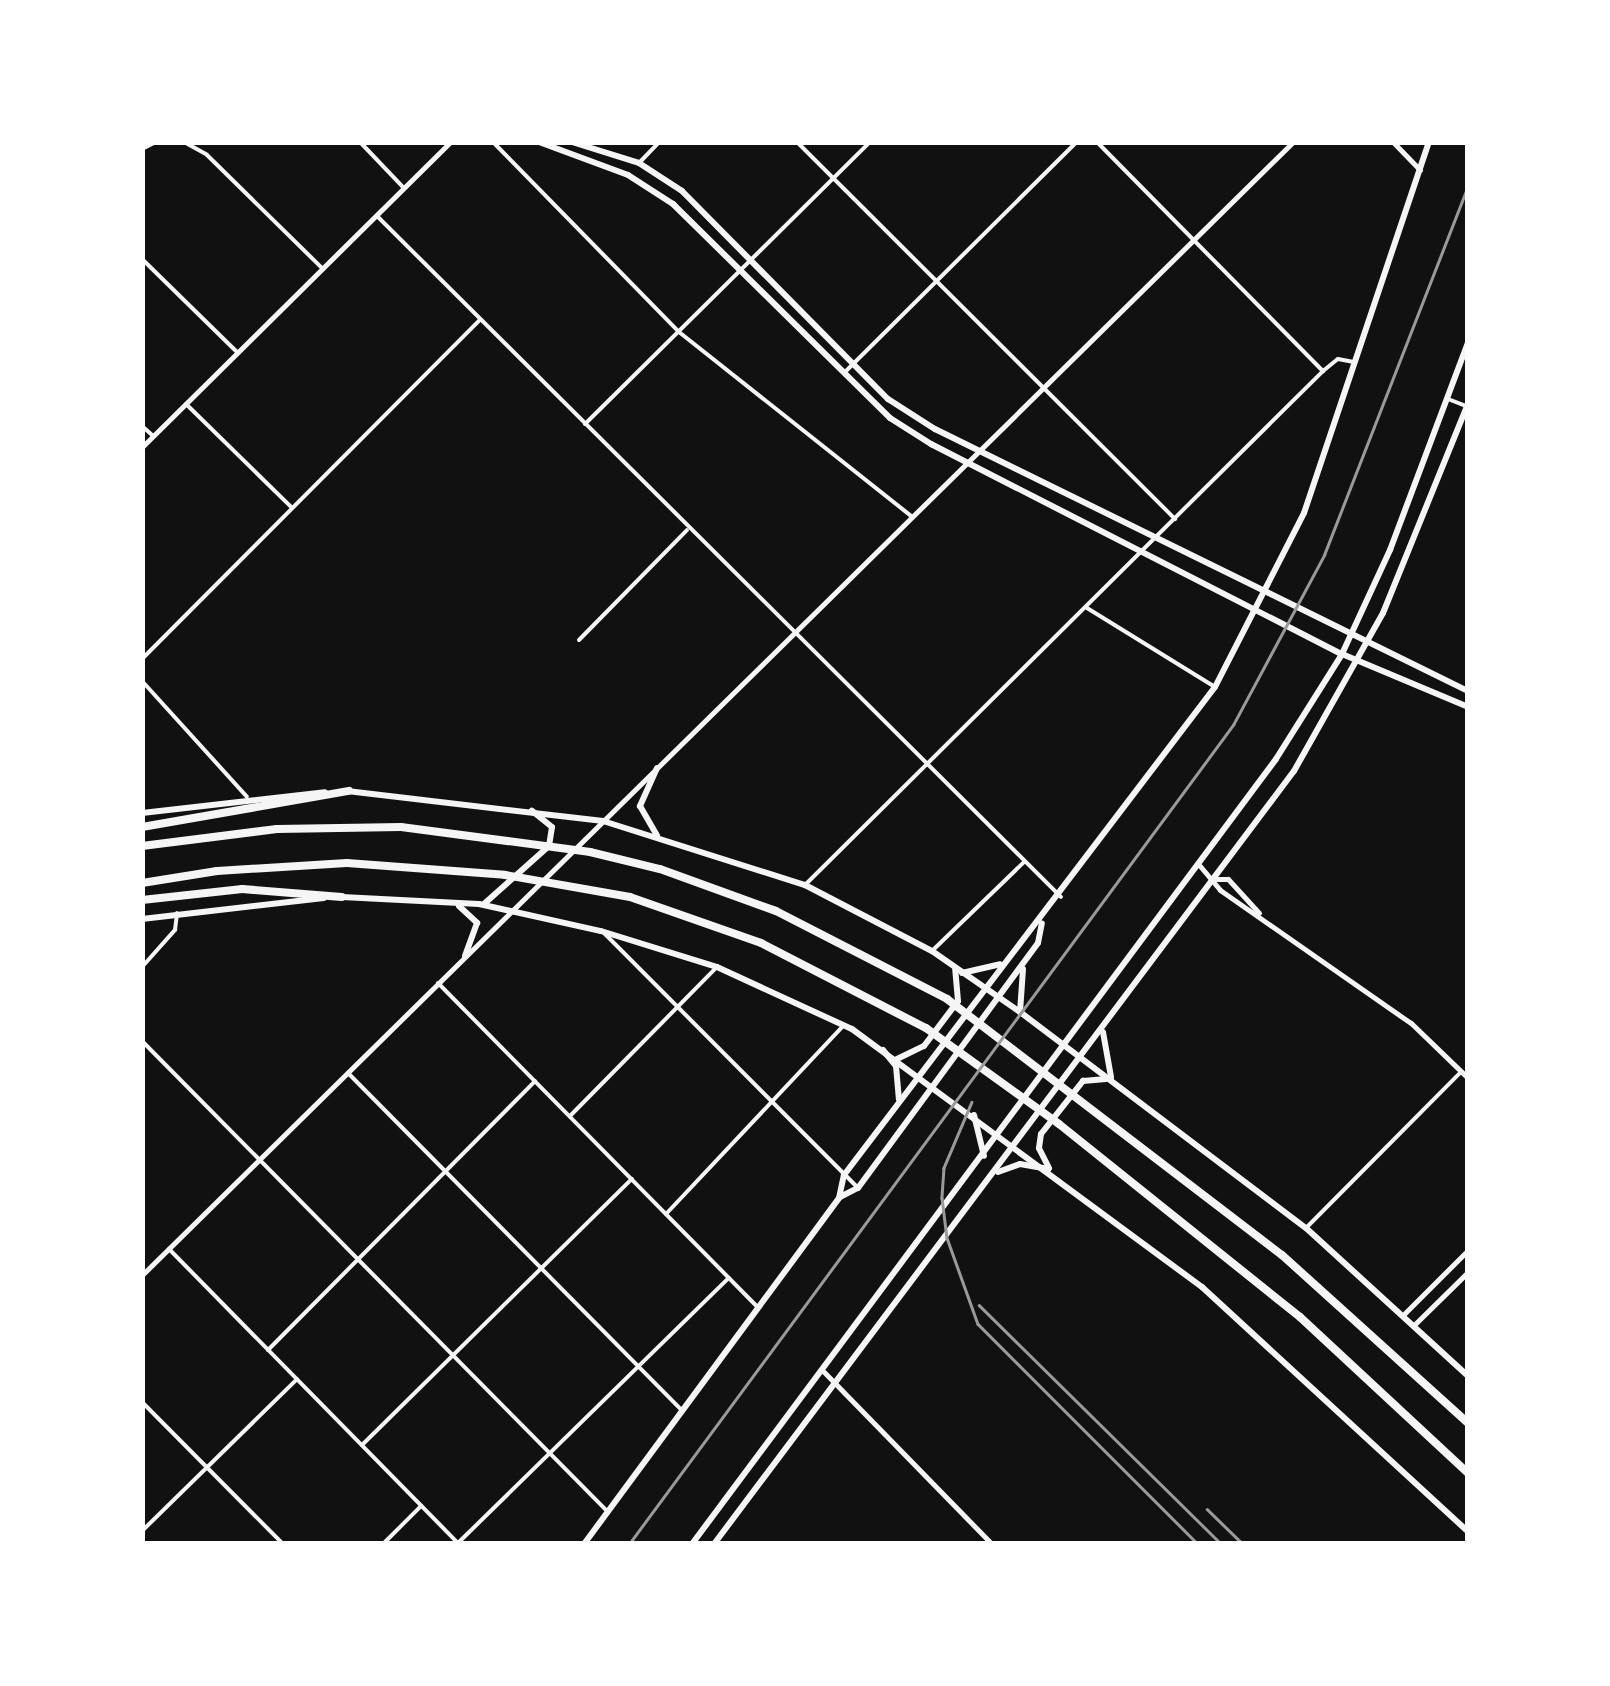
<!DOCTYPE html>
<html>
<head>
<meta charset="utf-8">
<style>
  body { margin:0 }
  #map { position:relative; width:1610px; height:1686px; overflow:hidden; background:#111; font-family:"Archivo Narrow",sans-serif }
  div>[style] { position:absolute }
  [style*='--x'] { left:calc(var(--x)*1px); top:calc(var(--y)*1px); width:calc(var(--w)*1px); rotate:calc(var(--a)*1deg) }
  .minor>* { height:4px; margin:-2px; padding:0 2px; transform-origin:2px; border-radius:2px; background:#f5f5f5 }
  .tertiary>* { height:5px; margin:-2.5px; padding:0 2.5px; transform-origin:2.5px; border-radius:2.5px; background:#f5f5f5 }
  .secondary>* { height:6px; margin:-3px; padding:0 3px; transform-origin:3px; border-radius:3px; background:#f5f5f5 }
  .primary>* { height:6px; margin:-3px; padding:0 3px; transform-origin:3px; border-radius:3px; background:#f5f5f5 }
  .motorway>* { height:8px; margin:-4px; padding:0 4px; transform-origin:4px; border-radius:4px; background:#f5f5f5 }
  .rail>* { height:2.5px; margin:-1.25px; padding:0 1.25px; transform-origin:1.25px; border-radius:1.25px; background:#9a9a9a }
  span { translate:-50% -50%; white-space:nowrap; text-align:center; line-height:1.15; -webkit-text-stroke:9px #fff; paint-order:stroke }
  .frame { position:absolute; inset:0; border:145px solid #fff; pointer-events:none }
</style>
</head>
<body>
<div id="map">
  <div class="minor">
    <div style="--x:184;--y:142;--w:26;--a:29"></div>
    <div style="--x:207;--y:155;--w:161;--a:44.5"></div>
    <div style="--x:360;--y:142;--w:64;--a:46.3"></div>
    <div style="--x:493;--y:142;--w:266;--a:45.6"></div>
    <div style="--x:679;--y:332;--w:296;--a:38.4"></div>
    <div style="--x:797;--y:142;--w:534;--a:44.92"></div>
    <div style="--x:1097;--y:142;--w:322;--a:45.4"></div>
    <div style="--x:142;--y:149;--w:16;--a:-27"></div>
    <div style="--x:639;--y:163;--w:29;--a:-46"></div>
    <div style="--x:377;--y:216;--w:965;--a:44.87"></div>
    <div style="--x:142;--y:259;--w:134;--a:44.4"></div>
    <div style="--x:846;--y:371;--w:325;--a:-44.8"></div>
    <div style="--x:1448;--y:399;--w:19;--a:21"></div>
    <div style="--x:186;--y:404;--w:146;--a:44.4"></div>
    <div style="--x:585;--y:424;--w:401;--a:-44.7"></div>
    <div style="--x:142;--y:426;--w:15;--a:42"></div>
    <div style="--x:1087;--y:608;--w:150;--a:31.7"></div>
    <div style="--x:579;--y:640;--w:154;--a:-45.5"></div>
    <div style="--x:142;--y:659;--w:479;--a:-45.1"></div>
    <div style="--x:142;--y:681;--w:156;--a:47.8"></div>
    <div style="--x:805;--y:885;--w:730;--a:-44.78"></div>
    <div style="--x:1323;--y:371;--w:19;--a:-39"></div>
    <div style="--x:1338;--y:359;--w:16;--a:11"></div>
    <div style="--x:604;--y:933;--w:360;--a:45.1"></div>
    <div style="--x:934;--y:949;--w:125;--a:-44"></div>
    <div style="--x:142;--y:967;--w:50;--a:-48.3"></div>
    <div style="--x:175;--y:930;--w:17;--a:-83"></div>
    <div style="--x:438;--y:983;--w:455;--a:45.4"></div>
    <div style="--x:142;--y:1041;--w:660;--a:45.31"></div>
    <div style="--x:348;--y:1073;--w:474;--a:45.3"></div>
    <div style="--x:570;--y:1116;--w:209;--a:-45.4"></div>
    <div style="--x:666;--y:1214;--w:258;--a:-46.7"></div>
    <div style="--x:1306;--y:1228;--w:220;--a:-45.2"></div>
    <div style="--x:169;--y:1249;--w:414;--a:45.5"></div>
    <div style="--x:268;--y:1350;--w:379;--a:-45.2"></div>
    <div style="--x:142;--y:1402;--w:200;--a:45.2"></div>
    <div style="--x:362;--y:1445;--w:379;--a:-44.6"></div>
    <div style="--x:142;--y:1531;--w:217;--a:-44.4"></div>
    <div style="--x:458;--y:1543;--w:379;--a:-44.4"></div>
    <div style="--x:383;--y:1544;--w:54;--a:-45"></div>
  </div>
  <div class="tertiary">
    <div style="--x:1393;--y:142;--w:39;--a:46"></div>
    <div style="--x:142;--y:447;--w:433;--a:-44.7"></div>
    <div style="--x:1200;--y:866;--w:31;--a:50"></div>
    <div style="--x:1220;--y:890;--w:233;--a:34.9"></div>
    <div style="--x:1411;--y:1023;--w:79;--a:44"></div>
    <div style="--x:1216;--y:879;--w:12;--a:0"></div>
    <div style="--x:1228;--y:879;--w:46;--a:47.6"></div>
    <div style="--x:142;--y:1275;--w:1615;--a:-44.55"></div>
    <div style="--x:1404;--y:1314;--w:91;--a:-45"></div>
    <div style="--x:1415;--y:1324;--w:74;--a:-44.5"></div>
    <div style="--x:824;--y:1372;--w:240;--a:45.7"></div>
  </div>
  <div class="secondary">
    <div style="--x:539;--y:142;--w:95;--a:20.3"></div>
    <div style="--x:628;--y:175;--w:54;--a:32.8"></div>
    <div style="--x:673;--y:204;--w:305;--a:44.6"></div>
    <div style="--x:890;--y:418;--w:49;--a:32.4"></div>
    <div style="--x:931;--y:444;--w:462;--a:27.1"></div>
    <div style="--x:1342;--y:654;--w:137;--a:22.8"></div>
    <div style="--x:572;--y:142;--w:70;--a:17.4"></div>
    <div style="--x:639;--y:163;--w:51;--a:33.1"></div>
    <div style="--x:682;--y:191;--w:293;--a:45.3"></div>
    <div style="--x:888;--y:399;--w:56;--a:32.6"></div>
    <div style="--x:935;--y:429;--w:594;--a:26.18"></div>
    <div style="--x:657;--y:768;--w:42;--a:114.1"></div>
    <div style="--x:640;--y:806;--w:34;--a:60"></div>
    <div style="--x:347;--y:791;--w:258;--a:6.7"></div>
    <div style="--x:603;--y:821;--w:212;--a:17.6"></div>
    <div style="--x:805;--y:885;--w:143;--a:27.5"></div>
    <div style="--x:932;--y:951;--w:107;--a:34.7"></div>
    <div style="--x:1020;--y:1012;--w:358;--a:37.1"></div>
    <div style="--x:1306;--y:1228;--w:219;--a:42.4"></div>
    <div style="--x:142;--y:813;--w:184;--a:-6.5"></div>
    <div style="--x:342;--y:897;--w:137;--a:2.9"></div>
    <div style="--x:479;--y:904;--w:125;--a:12.5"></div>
    <div style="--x:601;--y:931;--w:121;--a:17.2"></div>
    <div style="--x:717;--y:967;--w:149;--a:24.7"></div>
    <div style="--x:852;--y:1029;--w:435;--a:36.4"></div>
    <div style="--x:1202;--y:1287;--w:362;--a:42.6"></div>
    <div style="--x:485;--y:903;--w:86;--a:-41.7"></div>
    <div style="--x:549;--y:846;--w:19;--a:-81"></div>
    <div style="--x:552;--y:827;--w:26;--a:-141"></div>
    <div style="--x:459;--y:906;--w:25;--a:43"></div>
    <div style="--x:477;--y:923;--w:35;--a:110"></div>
    <div style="--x:142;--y:919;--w:183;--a:-6.6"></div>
    <div style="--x:1103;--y:1032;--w:46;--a:79.9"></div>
    <div style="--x:897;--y:1059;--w:30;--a:-26"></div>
    <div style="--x:924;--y:1046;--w:56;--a:-52.9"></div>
    <div style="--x:958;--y:1001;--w:32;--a:-95"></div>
    <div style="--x:974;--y:1115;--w:42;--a:76.3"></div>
    <div style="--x:1049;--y:1168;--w:22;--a:-117"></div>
    <div style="--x:1039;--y:1148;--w:14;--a:-82"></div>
    <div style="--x:1041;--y:1134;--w:68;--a:-51.6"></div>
    <div style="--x:1083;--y:1081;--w:23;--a:-5"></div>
    <div style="--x:998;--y:1172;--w:23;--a:-20"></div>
    <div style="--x:1020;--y:1164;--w:29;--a:10"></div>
    <div style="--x:692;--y:1544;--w:978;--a:-53.35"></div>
    <div style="--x:1276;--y:759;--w:124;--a:-57.8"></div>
    <div style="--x:1342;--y:654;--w:115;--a:-65.2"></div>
    <div style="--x:1390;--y:550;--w:222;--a:-69.4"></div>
    <div style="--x:714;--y:1544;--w:966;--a:-53.12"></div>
    <div style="--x:1294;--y:771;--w:181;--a:-60.6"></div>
    <div style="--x:1383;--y:613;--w:226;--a:-67.9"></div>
  </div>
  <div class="primary">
    <div style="--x:962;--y:973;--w:39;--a:-13"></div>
    <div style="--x:1020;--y:1012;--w:43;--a:-86"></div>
    <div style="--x:883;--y:1050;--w:21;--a:51"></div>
    <div style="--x:896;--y:1066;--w:33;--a:85"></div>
    <div style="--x:840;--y:1197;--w:20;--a:-27"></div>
    <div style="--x:858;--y:1188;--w:304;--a:-53.7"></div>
    <div style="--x:1038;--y:943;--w:20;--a:-79"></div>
    <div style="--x:584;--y:1544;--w:430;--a:-53.6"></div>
    <div style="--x:839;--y:1198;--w:24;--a:-78"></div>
    <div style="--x:844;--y:1175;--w:613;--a:-52.76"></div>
    <div style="--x:1215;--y:687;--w:195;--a:-62.9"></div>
    <div style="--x:1304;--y:513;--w:391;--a:-71.4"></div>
  </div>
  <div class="motorway">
    <div style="--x:142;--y:827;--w:210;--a:-9.9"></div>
    <div style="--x:142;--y:846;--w:136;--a:-7.2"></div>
    <div style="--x:277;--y:829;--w:124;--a:-0.9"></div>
    <div style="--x:401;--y:827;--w:191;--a:7.5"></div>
    <div style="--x:590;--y:852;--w:72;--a:13.7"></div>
    <div style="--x:660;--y:869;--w:123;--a:19.9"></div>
    <div style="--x:776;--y:911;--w:192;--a:27.2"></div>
    <div style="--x:947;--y:999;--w:422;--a:37.4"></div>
    <div style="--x:1282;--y:1255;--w:251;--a:42.1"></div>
    <div style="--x:142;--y:883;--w:76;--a:-9.1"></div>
    <div style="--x:217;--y:871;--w:130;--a:-3.5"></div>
    <div style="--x:347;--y:863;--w:158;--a:4.3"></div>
    <div style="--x:505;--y:875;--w:127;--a:10"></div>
    <div style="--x:630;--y:897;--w:139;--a:19.3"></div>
    <div style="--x:761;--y:943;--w:186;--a:27.3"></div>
    <div style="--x:926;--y:1028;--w:164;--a:35.8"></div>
    <div style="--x:1059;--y:1124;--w:309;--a:38.7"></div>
    <div style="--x:1300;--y:1317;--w:229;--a:42.9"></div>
    <div style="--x:142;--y:900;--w:101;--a:-6.3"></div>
    <div style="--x:242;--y:889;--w:100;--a:4.6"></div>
  </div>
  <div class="rail">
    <div style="--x:972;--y:1102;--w:72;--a:113"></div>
    <div style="--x:944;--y:1168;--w:30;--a:94"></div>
    <div style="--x:942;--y:1198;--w:40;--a:82.9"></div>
    <div style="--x:947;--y:1238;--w:91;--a:70.2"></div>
    <div style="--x:978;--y:1324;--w:311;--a:45"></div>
    <div style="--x:979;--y:1305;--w:340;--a:44.6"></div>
    <div style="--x:1207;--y:1509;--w:50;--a:44.2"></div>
    <div style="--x:629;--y:1544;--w:1018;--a:-53.59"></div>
    <div style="--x:1233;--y:725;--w:193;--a:-61.8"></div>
    <div style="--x:1324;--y:555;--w:396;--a:-68.7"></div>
  </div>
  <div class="frame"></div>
</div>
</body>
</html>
